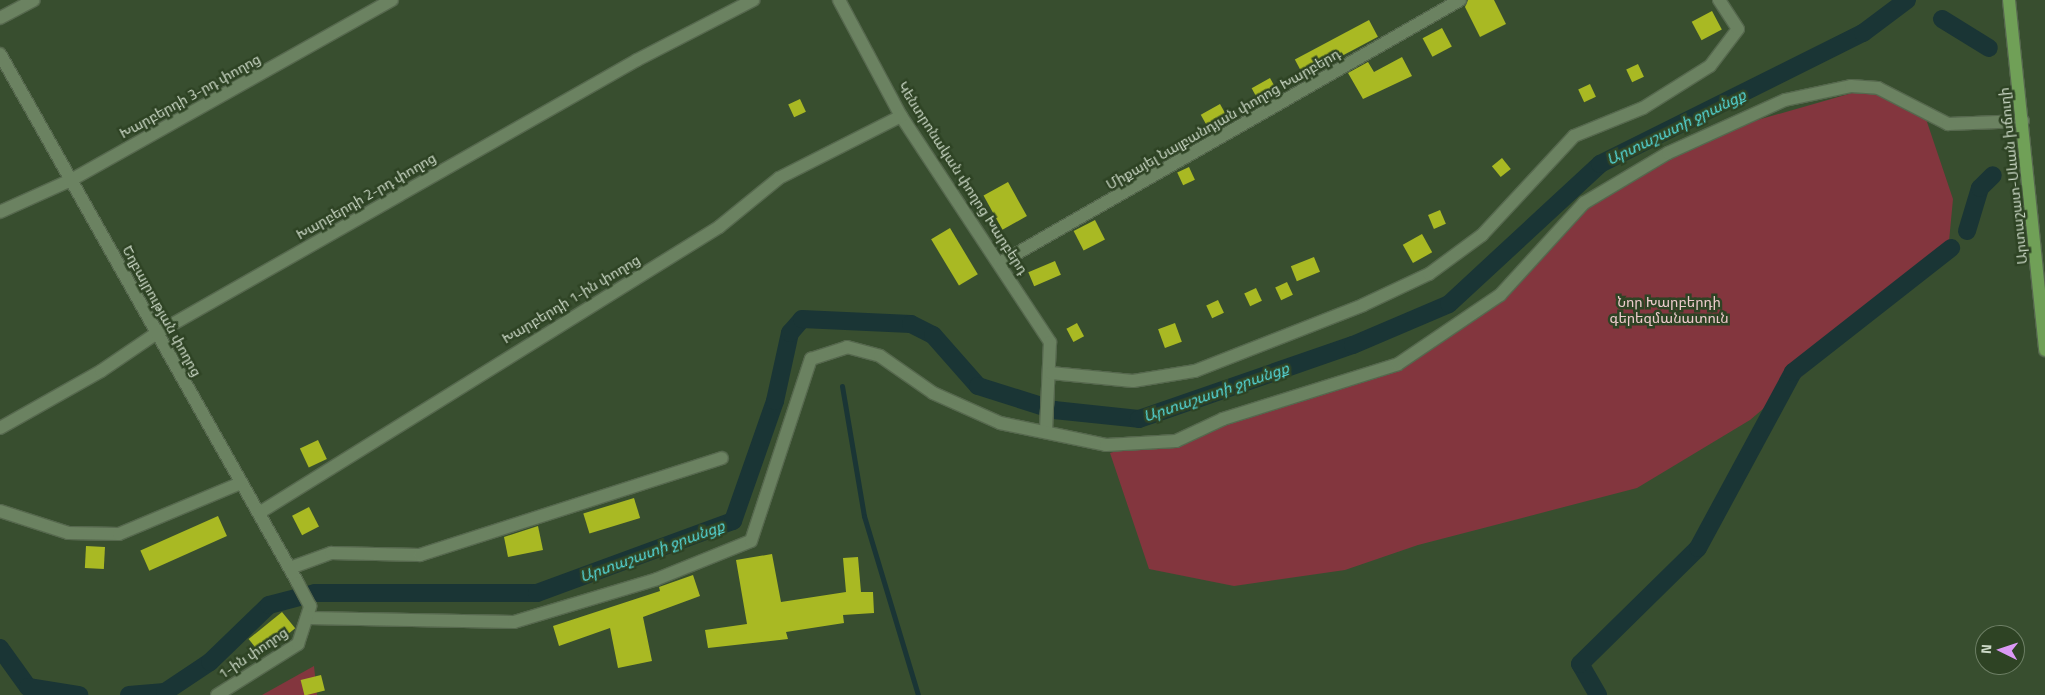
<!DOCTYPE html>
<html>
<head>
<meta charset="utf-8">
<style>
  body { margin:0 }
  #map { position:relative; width:2045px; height:695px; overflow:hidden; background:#384e2f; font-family:"Titillium Web","Noto Sans Armenian",sans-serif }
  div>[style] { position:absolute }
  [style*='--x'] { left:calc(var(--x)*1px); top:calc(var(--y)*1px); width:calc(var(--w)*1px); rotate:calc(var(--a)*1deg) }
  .green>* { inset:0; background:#83363e }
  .stream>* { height:5px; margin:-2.5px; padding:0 2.5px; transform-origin:2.5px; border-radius:2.5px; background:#1a3535 }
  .canal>* { height:18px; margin:-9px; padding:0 9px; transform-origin:9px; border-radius:9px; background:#1a3535 }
  .building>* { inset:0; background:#a9b923; transform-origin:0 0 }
  .roads { filter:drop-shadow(1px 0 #56684e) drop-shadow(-1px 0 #56684e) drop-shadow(0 1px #56684e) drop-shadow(0 -1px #56684e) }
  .minor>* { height:12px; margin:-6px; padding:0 6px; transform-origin:6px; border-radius:6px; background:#6b8261 }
  .tertiary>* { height:12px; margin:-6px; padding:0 6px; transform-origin:6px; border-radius:6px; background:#6b8261 }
  .secondary>* { height:12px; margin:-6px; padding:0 6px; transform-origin:6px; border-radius:6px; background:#6b8261 }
  .primary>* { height:12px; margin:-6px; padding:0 6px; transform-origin:6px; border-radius:6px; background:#70a057 }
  span { translate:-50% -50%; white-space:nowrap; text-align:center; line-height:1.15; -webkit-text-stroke:5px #2e4324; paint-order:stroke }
  .street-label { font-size:14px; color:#ccd9c7 }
  .park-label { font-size:14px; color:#edcbcc }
  .water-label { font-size:15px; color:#56dcdd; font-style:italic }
  .north { position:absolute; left:1975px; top:625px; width:50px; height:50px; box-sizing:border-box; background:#2e4324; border:1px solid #6d7f65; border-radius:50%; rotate:274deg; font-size:14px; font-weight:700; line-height:20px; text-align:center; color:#ccd9c7 }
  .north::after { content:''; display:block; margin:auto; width:18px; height:22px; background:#db99f5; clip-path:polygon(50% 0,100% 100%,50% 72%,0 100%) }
</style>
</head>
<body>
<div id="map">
  <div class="green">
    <div style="clip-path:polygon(1866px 89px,1926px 119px,1953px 199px,1948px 252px,1750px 420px,1637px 488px,1418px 545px,1345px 570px,1234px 586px,1149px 569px,1110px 453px,1369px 378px,1498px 303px,1580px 202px,1747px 123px)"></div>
    <div style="clip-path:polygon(314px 666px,317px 695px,262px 695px)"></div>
  </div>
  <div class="stream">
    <div style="--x:842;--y:386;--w:132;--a:80.4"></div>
    <div style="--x:864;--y:516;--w:187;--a:73.2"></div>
  </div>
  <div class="canal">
    <div style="--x:1942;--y:19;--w:55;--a:31.7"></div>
    <div style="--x:1967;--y:231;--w:45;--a:-73.2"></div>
    <div style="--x:1980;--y:188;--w:18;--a:-45"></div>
    <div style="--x:0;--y:648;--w:48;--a:54.3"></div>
    <div style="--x:28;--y:687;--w:52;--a:8.9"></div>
    <div style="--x:129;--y:695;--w:36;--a:-5"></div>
    <div style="--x:165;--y:692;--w:54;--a:-33.7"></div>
    <div style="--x:210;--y:662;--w:82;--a:-44"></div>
    <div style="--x:269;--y:605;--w:48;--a:-14.6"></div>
    <div style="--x:315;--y:593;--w:222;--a:0"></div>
    <div style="--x:537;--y:593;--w:209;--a:-20.2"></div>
    <div style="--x:733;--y:521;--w:127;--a:-70.7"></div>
    <div style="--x:775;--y:401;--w:70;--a:-77.6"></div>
    <div style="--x:790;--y:333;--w:18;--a:-49"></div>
    <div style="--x:802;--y:319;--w:109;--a:2.6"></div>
    <div style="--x:911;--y:324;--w:25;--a:27"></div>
    <div style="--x:933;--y:335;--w:68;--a:48.6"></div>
    <div style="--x:978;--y:386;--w:80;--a:17.5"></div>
    <div style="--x:1054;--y:410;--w:85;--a:6"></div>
    <div style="--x:1139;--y:419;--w:226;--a:-19.1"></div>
    <div style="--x:1353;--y:345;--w:104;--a:-23.1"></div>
    <div style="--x:1449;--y:304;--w:206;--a:-42.8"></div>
    <div style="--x:1600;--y:164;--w:294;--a:-26.5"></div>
    <div style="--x:1863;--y:33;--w:55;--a:-36.9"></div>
    <div style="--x:1598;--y:695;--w:36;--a:-120"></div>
    <div style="--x:1580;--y:664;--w:165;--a:-44.5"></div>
    <div style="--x:1698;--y:548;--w:200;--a:-61.6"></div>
    <div style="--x:1793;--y:372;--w:201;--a:-38.1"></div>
  </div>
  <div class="building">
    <div style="clip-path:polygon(1468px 0,1494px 0,1506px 24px,1480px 37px,1465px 7px)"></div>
    <div style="left:1712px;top:11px;width:21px;height:23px;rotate:62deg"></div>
    <div style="left:1369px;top:20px;width:19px;height:84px;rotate:62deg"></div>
    <div style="left:1442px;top:28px;width:21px;height:22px;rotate:62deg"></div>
    <div style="clip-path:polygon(1402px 57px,1412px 76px,1363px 99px,1348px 73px,1368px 62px,1374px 72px)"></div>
    <div style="left:1638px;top:64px;width:14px;height:13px;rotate:65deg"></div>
    <div style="left:1270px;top:78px;width:18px;height:21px;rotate:61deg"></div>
    <div style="left:1590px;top:84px;width:14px;height:13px;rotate:65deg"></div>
    <div style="left:800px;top:99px;width:14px;height:13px;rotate:65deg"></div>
    <div style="left:1220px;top:104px;width:21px;height:22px;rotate:61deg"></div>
    <div style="left:1502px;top:158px;width:14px;height:13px;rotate:51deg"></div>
    <div style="left:1189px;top:167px;width:14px;height:13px;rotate:65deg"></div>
    <div style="left:1008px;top:182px;width:39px;height:28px;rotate:61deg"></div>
    <div style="left:1440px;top:210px;width:15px;height:13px;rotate:67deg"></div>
    <div style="left:1095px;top:220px;width:22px;height:24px;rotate:63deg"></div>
    <div style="left:950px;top:228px;width:54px;height:22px;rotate:59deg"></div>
    <div style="left:1422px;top:234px;width:21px;height:22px;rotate:61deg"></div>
    <div style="left:1314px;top:257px;width:16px;height:25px;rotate:68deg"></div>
    <div style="left:1055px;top:261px;width:15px;height:29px;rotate:67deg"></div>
    <div style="left:1287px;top:282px;width:14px;height:13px;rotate:65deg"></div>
    <div style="left:1256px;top:288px;width:14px;height:13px;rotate:65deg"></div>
    <div style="left:1218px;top:300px;width:14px;height:13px;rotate:65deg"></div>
    <div style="left:1077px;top:323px;width:15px;height:12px;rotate:62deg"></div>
    <div style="left:1175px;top:323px;width:20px;height:18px;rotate:70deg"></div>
    <div style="left:318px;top:440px;width:21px;height:20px;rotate:65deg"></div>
    <div style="left:634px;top:498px;width:21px;height:53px;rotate:73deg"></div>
    <div style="left:309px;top:507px;width:22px;height:19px;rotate:63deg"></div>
    <div style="left:218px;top:516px;width:22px;height:85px;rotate:66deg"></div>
    <div style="clip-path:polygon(538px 526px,543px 550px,508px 557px,504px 537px)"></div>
    <div style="left:86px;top:546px;width:19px;height:22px;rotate:3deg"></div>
    <div style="clip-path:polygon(772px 554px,781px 602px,846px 592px,843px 558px,858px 557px,861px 592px,873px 592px,874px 613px,843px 615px,844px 623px,786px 632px,788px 639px,708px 648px,705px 630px,747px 624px,736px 560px)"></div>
    <div style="clip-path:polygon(693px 575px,700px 596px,643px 617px,652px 661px,618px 668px,610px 628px,559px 646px,553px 626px,660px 591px,659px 587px)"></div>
    <div style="left:282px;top:612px;width:21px;height:43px;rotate:51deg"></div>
    <div style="left:321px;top:675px;width:16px;height:21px;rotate:76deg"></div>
  </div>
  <div class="roads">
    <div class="minor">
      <div style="--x:839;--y:0;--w:132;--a:61.9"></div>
      <div style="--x:901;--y:116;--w:271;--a:56.6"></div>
      <div style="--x:1050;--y:342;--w:89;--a:92.6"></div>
      <div style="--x:0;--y:18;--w:38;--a:-28"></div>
      <div style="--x:0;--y:212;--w:78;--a:-24.3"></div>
      <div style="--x:71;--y:180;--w:368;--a:-29.3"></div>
      <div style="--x:1000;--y:263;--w:530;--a:-29.76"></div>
      <div style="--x:1051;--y:373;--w:82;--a:5.6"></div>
      <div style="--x:1133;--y:381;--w:63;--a:-9.2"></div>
      <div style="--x:1195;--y:371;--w:180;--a:-21.4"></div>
      <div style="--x:1363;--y:305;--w:73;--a:-25.2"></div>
      <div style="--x:1429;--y:274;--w:66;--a:-36.3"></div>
      <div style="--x:1482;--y:235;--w:135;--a:-47.1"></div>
      <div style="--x:1574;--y:136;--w:74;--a:-22.1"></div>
      <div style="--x:1643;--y:108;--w:79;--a:-32.1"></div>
      <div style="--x:1710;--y:66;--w:46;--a:-52.9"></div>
      <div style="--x:1738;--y:29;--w:35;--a:-123"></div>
      <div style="--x:0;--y:428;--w:116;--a:-29.4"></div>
      <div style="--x:101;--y:371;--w:68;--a:-34.2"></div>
      <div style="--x:157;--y:333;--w:552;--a:-29.63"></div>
      <div style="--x:637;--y:60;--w:131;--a:-27.3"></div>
      <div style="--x:0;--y:511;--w:71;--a:17.9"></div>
      <div style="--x:68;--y:533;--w:51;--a:1.1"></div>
      <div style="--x:119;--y:534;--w:132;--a:-22.7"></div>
      <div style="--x:259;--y:513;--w:542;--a:-31.87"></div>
      <div style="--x:719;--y:227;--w:77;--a:-39.2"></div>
      <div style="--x:779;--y:178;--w:137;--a:-26.9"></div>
      <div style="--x:290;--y:568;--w:44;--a:-20.1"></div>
      <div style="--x:331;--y:553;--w:89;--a:1.3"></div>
      <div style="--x:420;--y:555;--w:317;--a:-17.8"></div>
      <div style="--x:309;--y:618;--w:205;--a:1.1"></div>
      <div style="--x:514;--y:622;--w:149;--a:-16.7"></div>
      <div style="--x:657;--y:579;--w:101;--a:-22"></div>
      <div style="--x:751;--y:541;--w:192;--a:-71.8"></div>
      <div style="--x:811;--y:359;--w:38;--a:-18"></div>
      <div style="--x:847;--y:347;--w:34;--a:15"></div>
      <div style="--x:880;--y:356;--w:65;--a:34.9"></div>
      <div style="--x:933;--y:393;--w:73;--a:24.1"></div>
      <div style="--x:1000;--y:423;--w:108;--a:11.7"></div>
      <div style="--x:1106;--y:445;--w:70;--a:-3.3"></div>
      <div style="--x:1176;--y:441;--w:52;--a:-25.1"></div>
      <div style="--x:1223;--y:419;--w:183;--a:-17.4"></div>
      <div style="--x:1398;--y:364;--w:123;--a:-34.1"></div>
      <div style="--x:1500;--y:295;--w:125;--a:-47.6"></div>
      <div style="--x:1584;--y:203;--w:98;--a:-30.8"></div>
      <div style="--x:1668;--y:153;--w:128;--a:-24.4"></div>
      <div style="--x:1785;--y:100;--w:67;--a:-12"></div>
      <div style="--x:1851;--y:86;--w:27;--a:4"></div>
      <div style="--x:1878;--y:88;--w:79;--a:27.2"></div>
      <div style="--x:1948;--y:124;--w:75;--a:-2.3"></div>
    </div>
    <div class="tertiary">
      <div style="--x:0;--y:54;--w:607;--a:60.61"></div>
    </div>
    <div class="secondary">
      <div style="--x:217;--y:695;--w:96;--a:-32.2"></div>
      <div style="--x:298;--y:644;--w:40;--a:-72"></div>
      <div style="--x:310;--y:606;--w:26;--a:-118"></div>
    </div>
    <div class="primary">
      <div style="--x:2009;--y:0;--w:352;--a:84.1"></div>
    </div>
  </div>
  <div class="street-label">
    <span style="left:190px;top:96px;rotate:-29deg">Խարբերդի 3-րդ փողոց</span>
    <span style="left:1223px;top:119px;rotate:-30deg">Միքայել Նալբանդյան փողոց Խարբերդ</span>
    <span style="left:2013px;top:176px;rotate:-96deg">Արտաշատ-Սևան խճուղի</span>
    <span style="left:963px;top:178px;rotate:57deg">Կենտրոնական փողոց Խարբերդ</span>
    <span style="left:366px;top:196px;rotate:-30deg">Խարբերդի 2-րդ փողոց</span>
    <span style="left:571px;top:299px;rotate:-31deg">Խարբերդի 1-ին փողոց</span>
    <span style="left:162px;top:311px;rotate:61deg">Եղբայրության փողոց</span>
    <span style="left:253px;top:653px;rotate:-34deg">1-ին փողոց</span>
  </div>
  <div class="park-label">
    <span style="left:1669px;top:310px">Նոր Խարբերդի<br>գերեզմանատուն</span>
  </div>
  <div class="water-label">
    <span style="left:1676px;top:127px;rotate:-26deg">Արտաշատի ջրանցք</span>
    <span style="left:1216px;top:392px;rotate:-19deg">Արտաշատի ջրանցք</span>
    <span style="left:652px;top:551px;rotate:-20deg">Արտաշատի ջրանցք</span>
  </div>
  <div class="north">N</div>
</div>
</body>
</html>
